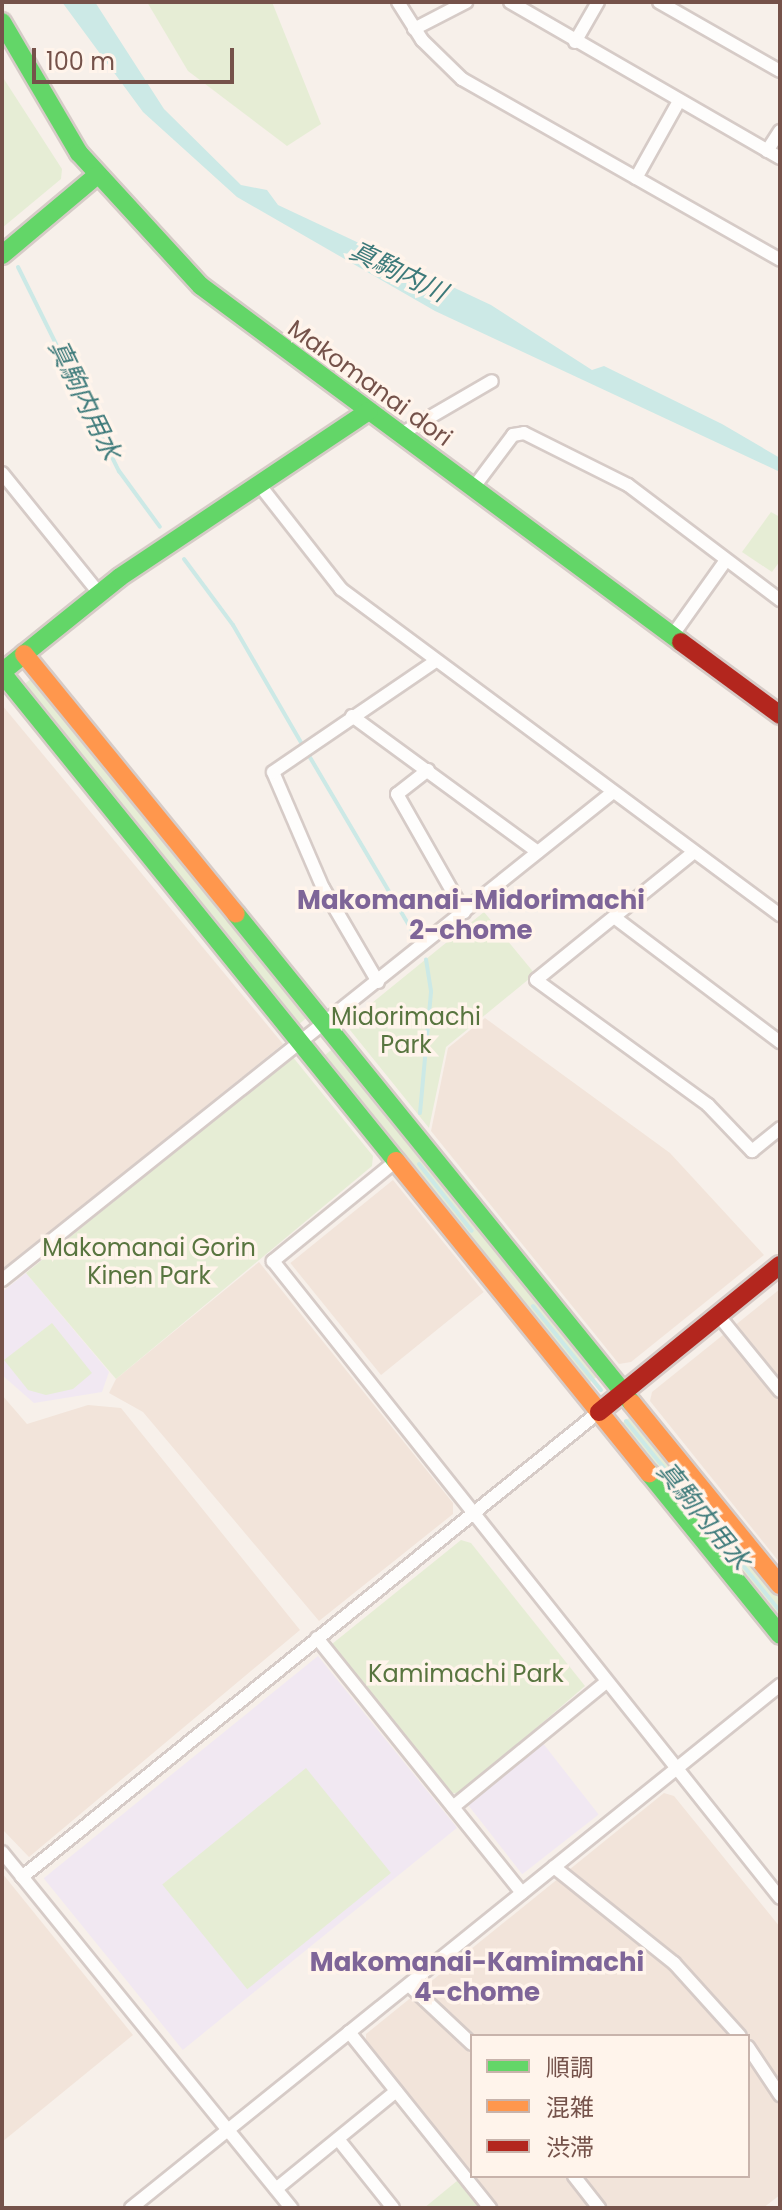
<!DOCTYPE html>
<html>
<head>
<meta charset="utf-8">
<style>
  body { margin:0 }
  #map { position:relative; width:782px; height:2210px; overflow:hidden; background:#f7f0ea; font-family:Poppins,"Noto Sans JP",sans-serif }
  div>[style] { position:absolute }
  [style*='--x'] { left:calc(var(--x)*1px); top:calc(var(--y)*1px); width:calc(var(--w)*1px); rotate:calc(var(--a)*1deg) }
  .residential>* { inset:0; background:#f2e4da; transform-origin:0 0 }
  .education>* { inset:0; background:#f1e8f2; transform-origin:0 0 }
  .green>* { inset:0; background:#e6edd5; transform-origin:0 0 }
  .water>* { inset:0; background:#cce9e6 }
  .stream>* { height:4px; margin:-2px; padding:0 2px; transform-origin:2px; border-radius:2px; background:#cce9e6 }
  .roads { filter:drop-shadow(2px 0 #d6cbc7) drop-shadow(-2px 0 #d6cbc7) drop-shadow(0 2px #d6cbc7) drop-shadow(0 -2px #d6cbc7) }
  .street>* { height:12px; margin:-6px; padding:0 6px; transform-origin:6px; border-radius:6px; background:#fefdfc }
  .fast>* { height:18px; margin:-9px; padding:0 9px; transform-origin:9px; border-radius:9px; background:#63d668 }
  .slow>* { height:18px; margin:-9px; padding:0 9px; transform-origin:9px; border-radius:9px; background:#ff974d }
  .jam>* { height:18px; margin:-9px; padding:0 9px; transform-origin:9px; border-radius:9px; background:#b3261e }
  span { translate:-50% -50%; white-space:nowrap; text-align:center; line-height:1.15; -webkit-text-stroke:7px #fff4eb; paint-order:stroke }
  .street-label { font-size:24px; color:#75524a }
  .park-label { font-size:24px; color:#58753f }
  .water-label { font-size:26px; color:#3d7a7a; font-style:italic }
  .neighbourhood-label { font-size:26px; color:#7e6598; font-weight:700 }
  .frame { position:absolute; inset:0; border:4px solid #75524a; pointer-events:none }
  .legend { position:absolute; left:470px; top:2034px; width:280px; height:144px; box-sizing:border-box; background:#fff4eb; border:2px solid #c8b3ab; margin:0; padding:10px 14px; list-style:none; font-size:24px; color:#75524a }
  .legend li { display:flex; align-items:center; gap:16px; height:40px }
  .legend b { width:40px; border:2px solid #c8b3ab }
  .scale { position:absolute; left:32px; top:48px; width:202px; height:36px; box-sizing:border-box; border:4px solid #75524a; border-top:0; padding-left:10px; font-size:24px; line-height:28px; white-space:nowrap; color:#75524a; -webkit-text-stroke:6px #fff4eb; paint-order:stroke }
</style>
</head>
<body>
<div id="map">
  <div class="residential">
    <div style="clip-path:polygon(2px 705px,283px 1044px,2px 1271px)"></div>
    <div style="clip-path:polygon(485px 1018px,670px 1153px,764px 1255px,631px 1362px,619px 1364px,431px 1131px,448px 1048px)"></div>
    <div style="left:393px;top:1180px;width:144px;height:132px;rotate:51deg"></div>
    <div style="clip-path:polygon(259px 1262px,453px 1503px,453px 1514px,319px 1621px,143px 1412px,109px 1393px,116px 1379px)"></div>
    <div style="clip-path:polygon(780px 1289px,780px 1563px,650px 1401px,652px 1392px)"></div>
    <div style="clip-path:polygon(2px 1395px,27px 1424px,88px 1405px,121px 1408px,300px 1630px,29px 1857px,2px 1829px)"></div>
    <div style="clip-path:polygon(evenodd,664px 1793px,674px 1796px,780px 1927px,780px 2195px,763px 2208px,497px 2208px,366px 2044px,366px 2034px,664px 1793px,472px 2036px,748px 2036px,748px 2176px,472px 2176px,472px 2036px)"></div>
    <div style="clip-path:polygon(2px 1873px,133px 2035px,2px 2142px)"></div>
  </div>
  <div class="education">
    <div style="clip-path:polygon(26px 1273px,109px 1372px,102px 1392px,34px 1403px,2px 1375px,2px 1292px)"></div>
    <div style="left:318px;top:1656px;width:221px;height:353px;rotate:51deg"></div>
    <div style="left:542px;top:1742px;width:92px;height:97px;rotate:52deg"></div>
  </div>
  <div class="green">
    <div style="clip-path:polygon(147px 2px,272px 2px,321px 124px,287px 146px,188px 71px)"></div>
    <div style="clip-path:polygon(2px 76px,62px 169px,61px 179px,2px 228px)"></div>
    <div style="clip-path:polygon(771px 512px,780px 517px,780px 561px,772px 572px,742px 552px)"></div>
    <div style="left:32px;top:678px;width:437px;height:12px;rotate:51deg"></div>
    <div style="clip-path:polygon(484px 912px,535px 974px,446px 1047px,429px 1128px,350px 1030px,351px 1020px)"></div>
    <div style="left:335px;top:1047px;width:421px;height:18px;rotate:51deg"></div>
    <div style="clip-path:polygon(292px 1056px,373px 1156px,372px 1166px,116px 1379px,26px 1273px)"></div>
    <div style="clip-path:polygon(52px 1323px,92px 1373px,73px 1389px,46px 1395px,28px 1390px,4px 1360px)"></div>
    <div style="clip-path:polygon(629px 1418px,780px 1598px,780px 1624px,620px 1425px)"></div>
    <div style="clip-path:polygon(461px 1540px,471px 1543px,585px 1686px,460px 1794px,452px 1793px,332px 1644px)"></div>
    <div style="left:306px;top:1768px;width:135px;height:185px;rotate:51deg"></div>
    <div style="clip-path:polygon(463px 2176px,485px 2204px,479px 2208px,424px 2208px)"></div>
  </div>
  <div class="water">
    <div style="clip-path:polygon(62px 2px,95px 2px,164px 109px,241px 185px,267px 190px,278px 205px,491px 305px,592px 370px,604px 366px,722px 424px,780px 458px,780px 472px,435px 311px,237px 197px,143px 112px)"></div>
  </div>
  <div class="stream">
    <div style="--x:18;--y:267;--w:228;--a:63.7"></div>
    <div style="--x:119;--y:471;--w:69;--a:53.8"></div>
    <div style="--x:184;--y:559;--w:82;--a:53.4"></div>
    <div style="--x:233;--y:625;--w:138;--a:59.9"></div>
    <div style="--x:308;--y:754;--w:211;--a:59.5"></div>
    <div style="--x:420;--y:1113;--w:122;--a:-84.8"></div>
    <div style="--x:431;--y:991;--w:32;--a:-99"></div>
    <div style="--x:419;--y:1164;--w:85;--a:51.7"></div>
    <div style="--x:533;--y:1306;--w:108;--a:51"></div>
    <div style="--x:626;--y:1421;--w:245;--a:51"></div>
  </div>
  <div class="roads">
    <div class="street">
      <div style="--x:398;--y:2;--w:45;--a:57.7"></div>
      <div style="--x:422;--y:40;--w:56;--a:44.3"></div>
      <div style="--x:462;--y:79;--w:366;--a:29.6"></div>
      <div style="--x:510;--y:2;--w:312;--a:30"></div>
      <div style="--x:659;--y:2;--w:139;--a:29.7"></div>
      <div style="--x:414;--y:29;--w:59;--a:-27.4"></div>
      <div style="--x:575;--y:42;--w:46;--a:-60.1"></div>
      <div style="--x:767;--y:151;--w:24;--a:-57"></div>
      <div style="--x:636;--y:178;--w:88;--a:-60.8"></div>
      <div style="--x:401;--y:434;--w:105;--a:-30.2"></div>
      <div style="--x:2;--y:473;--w:154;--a:51.1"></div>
      <div style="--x:258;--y:483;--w:135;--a:51.9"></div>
      <div style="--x:341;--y:589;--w:547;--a:36.6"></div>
      <div style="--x:474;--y:487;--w:65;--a:-53.1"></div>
      <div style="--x:513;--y:435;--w:11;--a:-10"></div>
      <div style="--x:524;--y:433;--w:116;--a:26.6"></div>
      <div style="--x:628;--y:485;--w:191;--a:37.1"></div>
      <div style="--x:672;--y:636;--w:93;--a:-54.6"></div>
      <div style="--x:352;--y:716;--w:230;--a:36.2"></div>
      <div style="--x:428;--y:770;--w:39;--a:142"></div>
      <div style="--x:397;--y:794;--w:136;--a:60.4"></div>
      <div style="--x:694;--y:852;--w:203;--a:141"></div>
      <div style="--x:536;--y:980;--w:213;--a:36"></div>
      <div style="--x:708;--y:1105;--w:64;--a:46.3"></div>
      <div style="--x:752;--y:1151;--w:36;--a:-39"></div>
      <div style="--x:614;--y:917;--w:208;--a:37"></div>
      <div style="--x:378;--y:982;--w:109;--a:-120.3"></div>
      <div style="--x:323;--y:888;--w:126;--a:-113.3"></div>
      <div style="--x:273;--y:772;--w:197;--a:-34.3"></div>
      <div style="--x:396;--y:1161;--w:159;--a:140.9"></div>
      <div style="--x:273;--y:1261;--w:814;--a:51.48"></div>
      <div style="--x:2;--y:1280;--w:782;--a:-38.61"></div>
      <div style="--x:718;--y:1315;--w:98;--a:50.8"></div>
      <div style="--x:317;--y:1638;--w:327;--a:51.2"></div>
      <div style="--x:453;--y:1807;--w:196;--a:-39.2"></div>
      <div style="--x:2;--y:1852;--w:459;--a:50.9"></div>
      <div style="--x:554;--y:1867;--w:154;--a:38.7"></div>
      <div style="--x:674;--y:1963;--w:98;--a:47.9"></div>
      <div style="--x:22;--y:1877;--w:741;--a:-38.87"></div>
      <div style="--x:409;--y:1985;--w:86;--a:43.1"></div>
      <div style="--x:349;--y:2032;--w:226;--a:51.3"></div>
      <div style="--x:748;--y:2047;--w:58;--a:56.3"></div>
      <div style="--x:338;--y:2139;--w:88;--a:51.4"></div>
      <div style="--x:574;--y:2176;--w:41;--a:52"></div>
      <div style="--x:276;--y:2189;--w:155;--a:-39.2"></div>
      <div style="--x:131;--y:2208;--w:834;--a:-38.86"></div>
    </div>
    <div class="fast">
      <div style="--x:2;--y:22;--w:152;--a:59.6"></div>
      <div style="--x:79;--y:153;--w:180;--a:47.5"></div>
      <div style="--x:201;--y:286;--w:598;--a:36.56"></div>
      <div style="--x:2;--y:255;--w:123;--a:-40"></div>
      <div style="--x:2;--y:672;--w:151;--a:-38.8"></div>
      <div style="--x:120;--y:577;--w:299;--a:-33.7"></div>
      <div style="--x:2;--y:673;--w:627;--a:51.08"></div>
      <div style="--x:236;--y:914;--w:629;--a:51"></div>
      <div style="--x:649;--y:1473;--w:208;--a:51"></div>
    </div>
    <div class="slow">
      <div style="--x:24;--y:654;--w:335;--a:50.8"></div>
      <div style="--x:396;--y:1161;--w:402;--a:51"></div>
      <div style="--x:632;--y:1403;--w:235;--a:50.9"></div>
    </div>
    <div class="jam">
      <div style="--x:681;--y:642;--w:123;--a:36.4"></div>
      <div style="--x:599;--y:1412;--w:233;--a:-39.1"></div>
    </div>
  </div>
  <div class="street-label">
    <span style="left:370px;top:383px;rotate:36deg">Makomanai dori</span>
  </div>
  <div class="park-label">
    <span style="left:406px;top:1031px">Midorimachi<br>Park</span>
    <span style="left:149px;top:1262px">Makomanai Gorin<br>Kinen Park</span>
    <span style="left:466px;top:1674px">Kamimachi Park</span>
  </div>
  <div class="water-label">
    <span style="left:398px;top:272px;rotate:26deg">真駒内川</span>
    <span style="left:84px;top:400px;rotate:64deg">真駒内用水</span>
    <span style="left:703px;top:1516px;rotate:51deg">真駒内用水</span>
  </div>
  <div class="neighbourhood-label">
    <span style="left:471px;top:916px">Makomanai-Midorimachi<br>2-chome</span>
    <span style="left:477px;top:1978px">Makomanai-Kamimachi<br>4-chome</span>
  </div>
  <div class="frame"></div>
  <ul class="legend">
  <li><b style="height:10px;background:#63d668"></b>順調</li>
  <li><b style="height:10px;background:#ff974d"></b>混雑</li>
  <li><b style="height:10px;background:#b3261e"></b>渋滞</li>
  </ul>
  <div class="scale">100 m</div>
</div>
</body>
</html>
